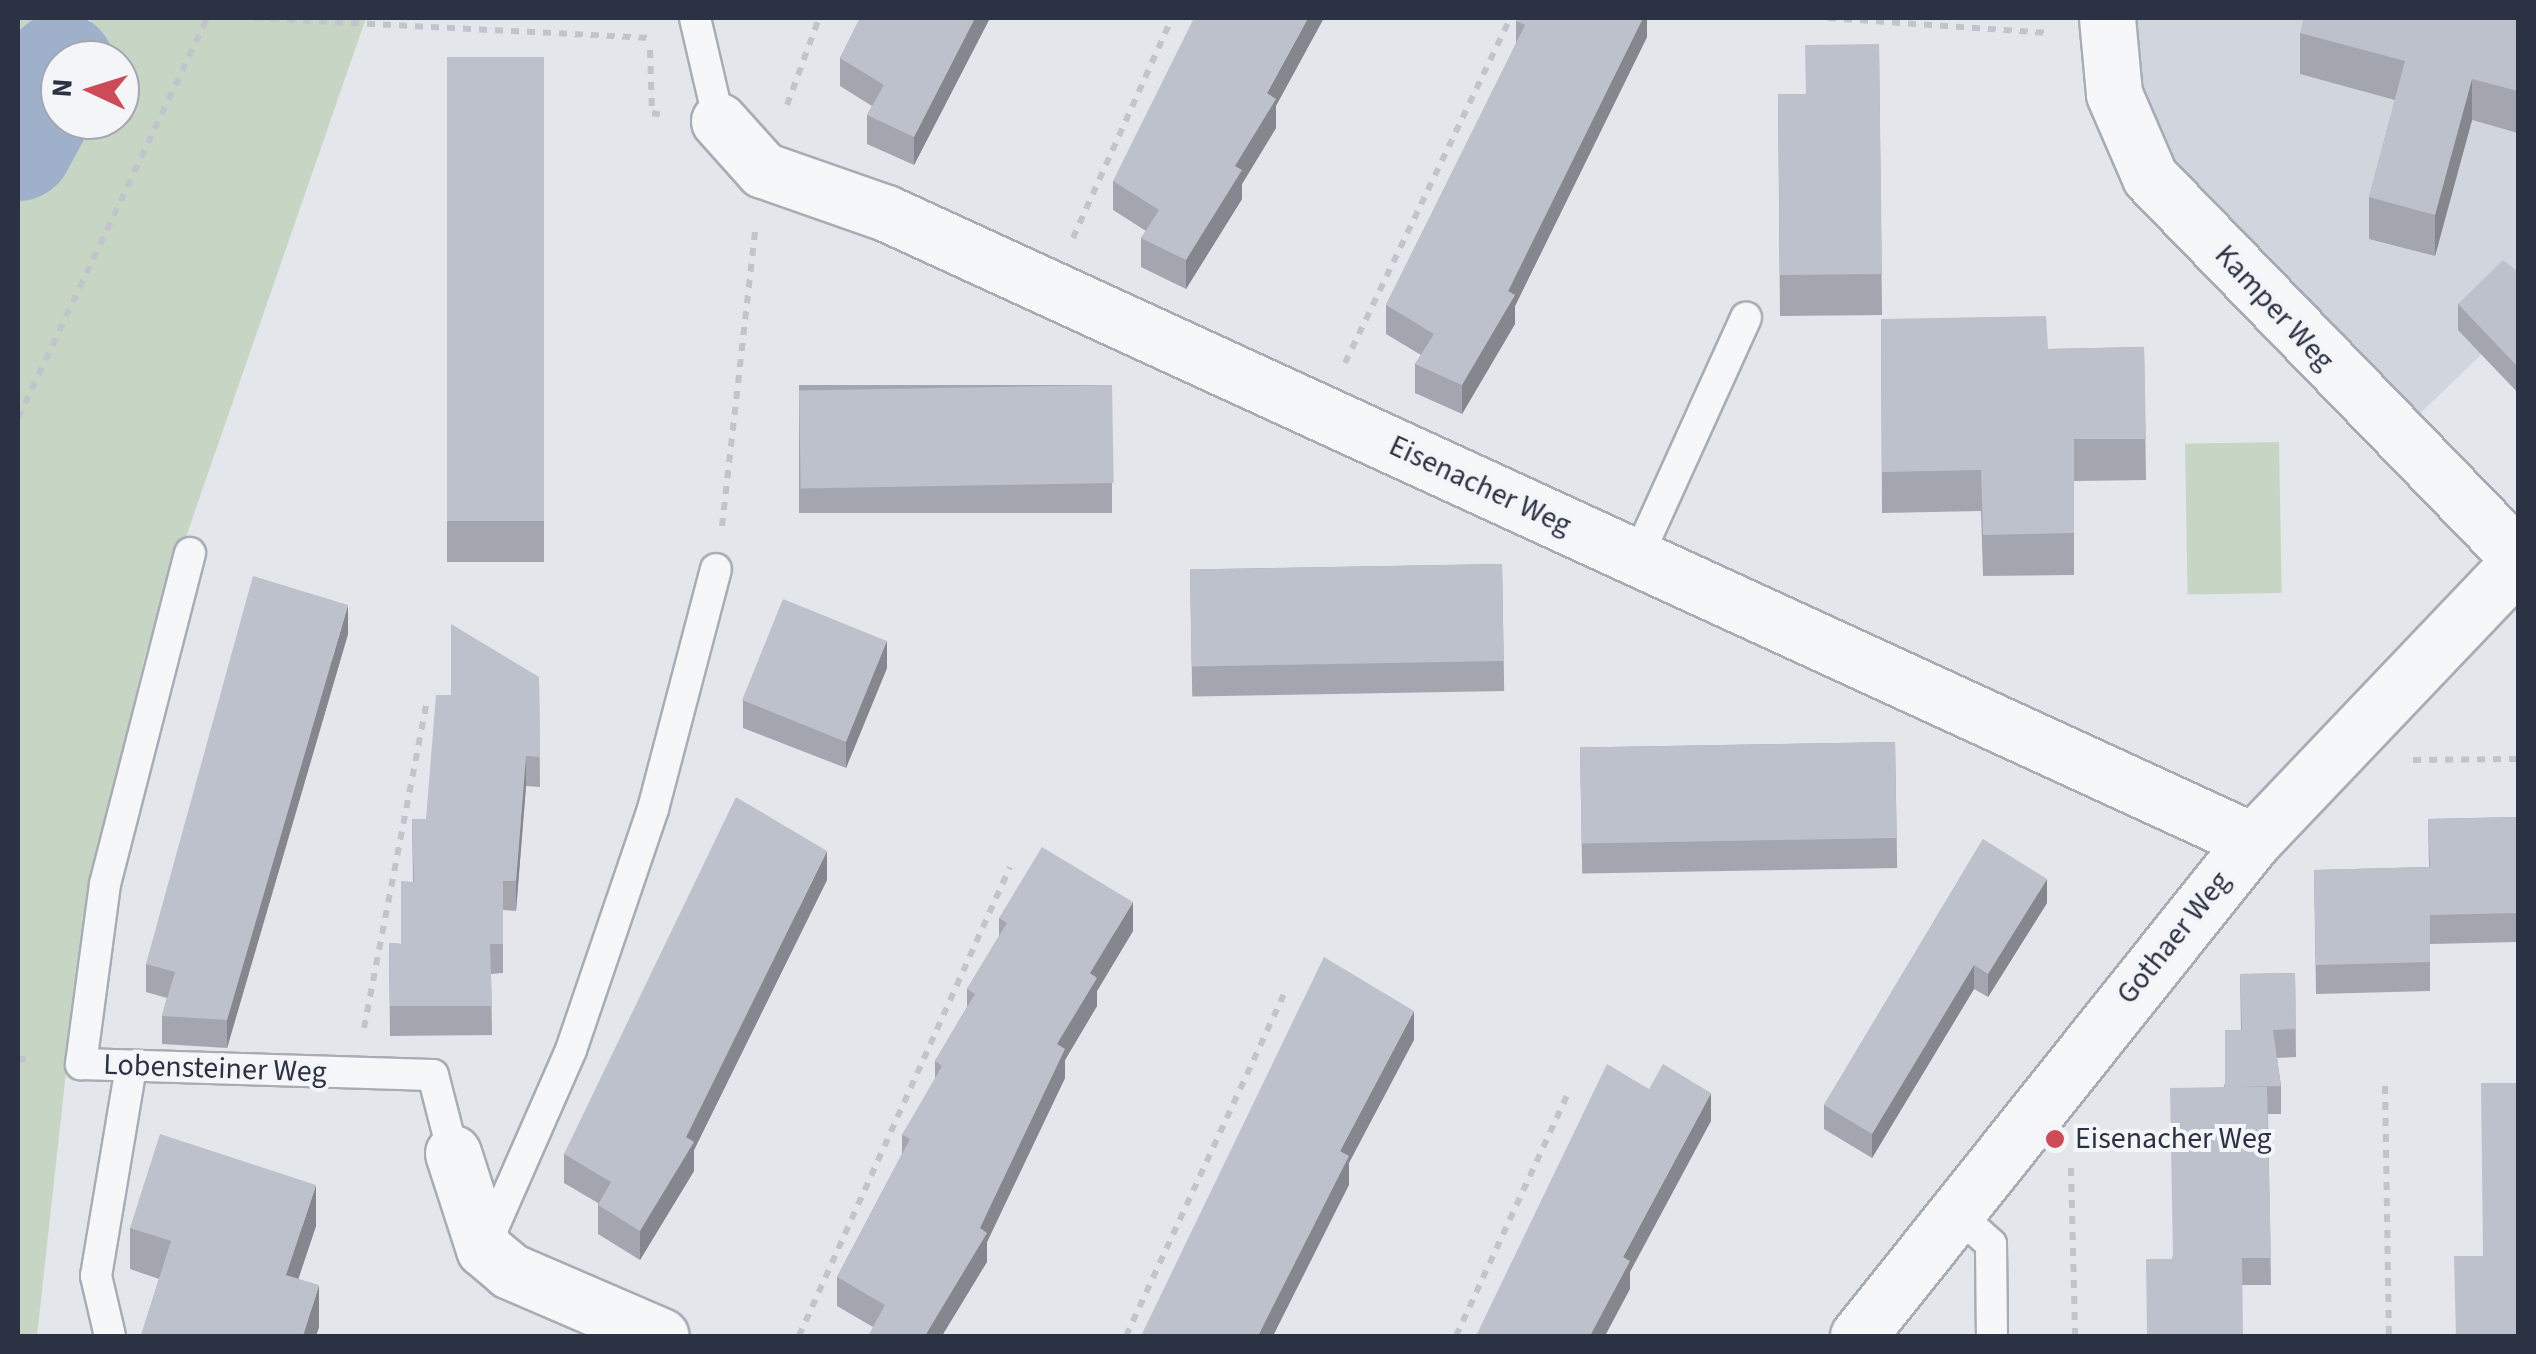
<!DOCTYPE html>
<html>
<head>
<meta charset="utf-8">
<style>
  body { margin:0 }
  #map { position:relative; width:2536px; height:1354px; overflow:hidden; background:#e3e6eb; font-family:"Source Sans 3",sans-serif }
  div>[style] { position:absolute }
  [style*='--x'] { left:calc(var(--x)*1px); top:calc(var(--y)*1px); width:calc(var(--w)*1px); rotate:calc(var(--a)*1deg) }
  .built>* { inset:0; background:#d1d5dd }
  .green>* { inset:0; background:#c7d5c4; transform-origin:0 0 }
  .river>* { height:110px; margin:-55px; padding:0 55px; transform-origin:55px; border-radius:55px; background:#9fb1ca }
  .path>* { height:6px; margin-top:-3px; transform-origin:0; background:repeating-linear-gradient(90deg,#c1c4ca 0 8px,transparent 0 16px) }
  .roads { filter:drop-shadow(2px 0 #a8acb5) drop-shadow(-2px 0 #a8acb5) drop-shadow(0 2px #a8acb5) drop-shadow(0 -2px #a8acb5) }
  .service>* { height:30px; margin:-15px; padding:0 15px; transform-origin:15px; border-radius:15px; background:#f6f7f9 }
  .minor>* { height:55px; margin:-27.5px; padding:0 27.5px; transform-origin:27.5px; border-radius:27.5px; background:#f6f7f9 }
  .wall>* { inset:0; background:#a3a6af; transform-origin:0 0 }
  .shaded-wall>* { inset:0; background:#84878e }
  .building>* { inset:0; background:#bdc1cb; transform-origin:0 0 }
  .dots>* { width:28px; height:28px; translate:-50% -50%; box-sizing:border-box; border:5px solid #f3f5f8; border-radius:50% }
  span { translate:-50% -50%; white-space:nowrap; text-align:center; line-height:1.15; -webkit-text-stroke:8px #f3f5f8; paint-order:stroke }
  .street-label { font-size:30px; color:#2b3243 }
  .poi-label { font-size:30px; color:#2b3243 }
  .left { translate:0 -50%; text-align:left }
  .frame { position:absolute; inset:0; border:20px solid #2b3243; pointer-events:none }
  .north { position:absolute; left:40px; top:40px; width:100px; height:100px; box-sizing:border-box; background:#f3f5f8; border:2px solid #a3a7b0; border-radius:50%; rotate:274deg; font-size:28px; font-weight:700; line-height:40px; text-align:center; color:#2b3243 }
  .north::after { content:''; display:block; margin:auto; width:35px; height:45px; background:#cd4b56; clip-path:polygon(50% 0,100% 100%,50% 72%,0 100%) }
</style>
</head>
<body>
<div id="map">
  <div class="built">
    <div style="clip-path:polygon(2113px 18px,2518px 18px,2518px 319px,2405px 428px,2159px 179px)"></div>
  </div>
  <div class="green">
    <div style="clip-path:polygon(18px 18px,76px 18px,18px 129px)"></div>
    <div style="clip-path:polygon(92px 18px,366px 18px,145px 655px,78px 963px,37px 1336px,18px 1336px,18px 157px,60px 77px,60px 120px,120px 120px,120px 60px,69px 60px)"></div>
    <div style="left:2279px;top:442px;width:151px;height:94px;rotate:89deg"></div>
  </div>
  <div class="river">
    <div style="--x:18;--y:146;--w:89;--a:-61.7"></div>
  </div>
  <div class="path">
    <div style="--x:255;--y:18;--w:396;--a:2.9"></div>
    <div style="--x:1828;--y:18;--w:222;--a:3.9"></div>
    <div style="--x:650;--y:50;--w:63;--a:88.2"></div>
    <div style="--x:652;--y:113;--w:10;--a:11"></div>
    <div style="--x:787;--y:105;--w:93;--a:-69.8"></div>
    <div style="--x:1073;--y:238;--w:241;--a:-65.8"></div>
    <div style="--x:1345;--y:363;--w:382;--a:-64.4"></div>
    <div style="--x:18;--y:418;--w:442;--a:-64.7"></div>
    <div style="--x:722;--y:526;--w:298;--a:-83.6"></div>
    <div style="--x:2413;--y:760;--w:105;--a:-0.5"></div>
    <div style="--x:364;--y:1028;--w:333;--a:-79.1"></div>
    <div style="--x:18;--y:1059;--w:16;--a:4"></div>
    <div style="--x:2385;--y:1086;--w:250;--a:89.1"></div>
    <div style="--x:2071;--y:1168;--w:168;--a:88.6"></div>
    <div style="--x:799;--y:1336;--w:514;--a:-65.78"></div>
    <div style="--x:1126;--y:1336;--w:382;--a:-65.2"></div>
    <div style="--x:1456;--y:1336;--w:269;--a:-65.2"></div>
  </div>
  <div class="roads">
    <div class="service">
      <div style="--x:695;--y:18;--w:106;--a:76.9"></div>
      <div style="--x:190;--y:553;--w:342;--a:104.4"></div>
      <div style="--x:105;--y:884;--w:182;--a:97.6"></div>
      <div style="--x:81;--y:1064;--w:352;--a:1.8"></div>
      <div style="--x:433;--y:1075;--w:81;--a:75.6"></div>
      <div style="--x:1637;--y:558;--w:264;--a:-65.6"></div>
      <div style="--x:1953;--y:1210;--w:51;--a:41.8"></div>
      <div style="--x:1991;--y:1244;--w:92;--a:89.4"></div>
      <div style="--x:485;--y:1246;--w:214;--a:-66.3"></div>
      <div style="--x:571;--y:1050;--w:255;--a:-71.2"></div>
      <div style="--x:653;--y:809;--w:248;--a:-75.3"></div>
      <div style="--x:110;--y:1336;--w:62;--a:-103.1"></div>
      <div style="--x:96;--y:1276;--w:212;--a:-80.5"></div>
    </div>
    <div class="minor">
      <div style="--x:2107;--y:18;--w:76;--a:84.7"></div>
      <div style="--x:2114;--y:94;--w:90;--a:66.6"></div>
      <div style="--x:2150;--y:177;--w:529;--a:45.92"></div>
      <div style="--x:719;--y:121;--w:66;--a:48.1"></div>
      <div style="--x:763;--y:170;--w:130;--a:19.3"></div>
      <div style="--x:886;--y:213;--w:1504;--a:24.67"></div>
      <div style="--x:453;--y:1153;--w:101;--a:72.1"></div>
      <div style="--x:484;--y:1249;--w:34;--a:40"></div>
      <div style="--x:510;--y:1271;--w:164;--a:23.3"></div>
      <div style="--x:1858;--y:1336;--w:633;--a:-51.41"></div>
      <div style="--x:2253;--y:841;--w:384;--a:-46.4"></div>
    </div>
  </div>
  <div class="wall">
    <div style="clip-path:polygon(860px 18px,990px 18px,914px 165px,867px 144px,867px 115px,872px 106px,840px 86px,840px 58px)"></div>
    <div style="clip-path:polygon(1647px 18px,1647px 37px,1515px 306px,1515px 324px,1462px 414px,1415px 393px,1415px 364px,1421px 355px,1386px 334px,1386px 305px,1516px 44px,1516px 21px)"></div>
    <div style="clip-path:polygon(2518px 20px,2518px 133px,2472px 120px,2435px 256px,2369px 239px,2369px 197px,2395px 100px,2300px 74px,2300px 33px)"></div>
    <div style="clip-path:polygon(1879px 44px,1882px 315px,1780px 316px,1778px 94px,1805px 94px)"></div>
    <div style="left:447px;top:57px;width:97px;height:505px"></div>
    <div style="clip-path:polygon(1276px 106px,1276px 128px,1242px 184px,1242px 199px,1186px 289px,1141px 267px,1141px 238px,1146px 231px,1113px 210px,1113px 181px)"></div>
    <div style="clip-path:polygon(2518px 272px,2518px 393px,2458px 330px,2458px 304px)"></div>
    <div style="clip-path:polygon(1881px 319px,2048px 349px,2144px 347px,2146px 480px,2074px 481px,2074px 575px,1983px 576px,1981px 511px,1882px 513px)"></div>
    <div style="left:1112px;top:385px;width:128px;height:313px;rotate:90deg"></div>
    <div style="left:1502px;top:564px;width:127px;height:312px;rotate:89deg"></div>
    <div style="clip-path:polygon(348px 634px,227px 1048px,162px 1044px,162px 1016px,167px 998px,146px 992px,146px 964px)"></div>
    <div style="clip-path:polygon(887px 668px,846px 768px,743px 728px,743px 700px)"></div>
    <div style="clip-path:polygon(539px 677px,540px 787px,526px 786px,516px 911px,503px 910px,503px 973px,491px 974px,492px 1035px,390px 1036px,389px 943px,401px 944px,413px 882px,412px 819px,426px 819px,451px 695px)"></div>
    <div style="left:1895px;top:742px;width:126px;height:315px;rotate:89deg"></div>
    <div style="clip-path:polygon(2518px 817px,2518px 942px,2430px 944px,2430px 991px,2316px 994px,2314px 870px,2429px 867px,2428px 819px)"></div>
    <div style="clip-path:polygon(1983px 839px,2047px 903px,1988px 997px,1974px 989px,1872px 1158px,1824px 1129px,1824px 1105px)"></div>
    <div style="clip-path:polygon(827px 880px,694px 1150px,694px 1171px,640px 1260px,598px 1234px,598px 1203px,564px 1183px,564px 1154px)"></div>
    <div style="clip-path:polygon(999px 918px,1133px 931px,1097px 991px,1097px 1006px,1065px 1060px,1065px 1078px,987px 1242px,987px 1262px,873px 1327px,837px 1306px,837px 1277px,902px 1154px,902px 1135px,935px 1080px,935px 1061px,967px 1007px,967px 989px,999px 936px)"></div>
    <div style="clip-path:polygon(2295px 973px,2296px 1057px,2277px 1058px,2281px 1086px,2281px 1114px,2268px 1114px,2271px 1285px,2242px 1285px,2172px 1259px,2241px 1030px,2240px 974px)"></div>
    <div style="clip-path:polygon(316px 1226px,298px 1279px,319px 1327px,316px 1336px,141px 1336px,159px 1279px,130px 1269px,130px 1228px)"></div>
  </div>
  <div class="shaded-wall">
    <div style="clip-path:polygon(975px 18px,990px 18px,914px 165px,914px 137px)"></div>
    <div style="clip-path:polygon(1308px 18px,1324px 18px,1276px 106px,1276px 128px,1242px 184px,1242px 199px,1186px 289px,1186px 260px,1235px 166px,1267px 93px)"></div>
    <div style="clip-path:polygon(1643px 18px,1647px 18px,1647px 37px,1515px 306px,1515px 324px,1462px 414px,1462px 385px)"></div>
    <div style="clip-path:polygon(2472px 79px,2472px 120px,2435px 256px,2435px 215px)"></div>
    <div style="clip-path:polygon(348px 605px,348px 634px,227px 1048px,227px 1020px)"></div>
    <div style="clip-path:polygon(887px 640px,887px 668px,846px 768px,846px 741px)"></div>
    <div style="clip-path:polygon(526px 756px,526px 786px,516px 911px,516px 881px)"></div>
    <div style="clip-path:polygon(827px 851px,827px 880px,694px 1150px,694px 1171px,640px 1260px,640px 1231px)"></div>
    <div style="clip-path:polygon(2047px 879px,2047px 903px,1988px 997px,1988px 974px)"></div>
    <div style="clip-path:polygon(1133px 902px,1133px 931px,1097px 991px,1097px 1006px,1065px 1060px,1065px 1078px,987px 1242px,987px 1262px,942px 1336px,925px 1336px,980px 1228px,1057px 1044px,1090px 973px)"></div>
    <div style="clip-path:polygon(1974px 965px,1974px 989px,1872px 1158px,1872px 1134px)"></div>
    <div style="clip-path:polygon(1414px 1011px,1414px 1040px,1349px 1163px,1349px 1185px,1273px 1336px,1258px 1336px,1340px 1151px)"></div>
    <div style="clip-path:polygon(1711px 1093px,1711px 1121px,1630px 1272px,1630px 1289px,1605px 1336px,1590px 1336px,1623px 1257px)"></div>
    <div style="clip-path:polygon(316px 1185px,316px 1226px,286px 1316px,286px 1275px)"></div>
    <div style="clip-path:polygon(319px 1285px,319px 1327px,316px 1336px,303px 1336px)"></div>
  </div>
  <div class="building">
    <div style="clip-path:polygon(860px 18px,975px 18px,914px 137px,867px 115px,884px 85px,840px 58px)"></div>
    <div style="clip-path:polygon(1194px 18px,1308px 18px,1267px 93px,1276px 99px,1235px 166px,1242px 170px,1186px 260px,1141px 238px,1159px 210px,1113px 181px)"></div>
    <div style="clip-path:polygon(1518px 18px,1643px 18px,1508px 291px,1515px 295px,1462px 385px,1415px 364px,1434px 334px,1386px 305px,1525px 25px,1516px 21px)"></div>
    <div style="clip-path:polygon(2304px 18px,2510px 18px,2518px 20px,2518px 91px,2472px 79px,2435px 215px,2369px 197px,2405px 61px,2300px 33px)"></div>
    <div style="clip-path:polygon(1879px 44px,1882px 274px,1780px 275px,1778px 94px,1806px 94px,1805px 45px)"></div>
    <div style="left:447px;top:57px;width:97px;height:464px"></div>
    <div style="clip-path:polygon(2503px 260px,2518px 272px,2518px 367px,2458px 304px)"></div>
    <div style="clip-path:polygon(2046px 316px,2048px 349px,2144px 347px,2146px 439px,2074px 439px,2074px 533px,1983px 535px,1981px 470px,1882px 472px,1881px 319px)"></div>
    <div style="left:1112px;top:385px;width:98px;height:313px;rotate:89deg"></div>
    <div style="left:1502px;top:564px;width:97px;height:312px;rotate:89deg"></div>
    <div style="clip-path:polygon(253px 576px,348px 605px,227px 1020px,162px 1016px,175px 972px,146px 964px)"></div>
    <div style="left:783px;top:599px;width:112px;height:109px;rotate:22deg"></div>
    <div style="clip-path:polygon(451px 624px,539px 677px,540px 757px,526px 756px,516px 881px,503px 881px,503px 944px,490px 944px,492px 1006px,390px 1006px,389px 943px,401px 944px,401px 881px,414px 882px,412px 819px,426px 819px,436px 695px,451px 695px)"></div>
    <div style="left:1895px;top:742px;width:96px;height:315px;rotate:89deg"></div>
    <div style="clip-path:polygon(736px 797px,827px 851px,686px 1137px,694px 1142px,640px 1231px,598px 1205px,611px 1182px,564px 1154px)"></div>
    <div style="clip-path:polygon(2518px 817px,2518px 913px,2430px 915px,2430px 962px,2316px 965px,2314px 870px,2430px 867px,2428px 819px)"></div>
    <div style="clip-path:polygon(1983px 839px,2047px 879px,1988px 974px,1974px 965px,1872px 1134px,1824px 1105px)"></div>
    <div style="clip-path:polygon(1042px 847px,1133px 902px,1090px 973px,1097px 978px,1057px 1044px,1065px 1049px,980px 1228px,987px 1233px,925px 1336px,868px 1336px,885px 1305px,837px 1277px,910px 1139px,902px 1135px,942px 1066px,935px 1061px,975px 994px,967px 989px,1007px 923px,999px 918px)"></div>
    <div style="clip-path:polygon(1324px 957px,1414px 1011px,1340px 1151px,1349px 1156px,1258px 1336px,1141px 1336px)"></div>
    <div style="clip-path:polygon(2295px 973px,2296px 1029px,2273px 1030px,2281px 1086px,2239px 1087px,2267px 1087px,2271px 1258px,2242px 1258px,2243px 1336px,2147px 1336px,2146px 1259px,2173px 1259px,2170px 1088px,2225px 1087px,2225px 1030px,2242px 1030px,2240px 974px)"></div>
    <div style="clip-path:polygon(1607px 1064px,1649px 1089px,1663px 1064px,1711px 1093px,1623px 1257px,1630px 1261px,1590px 1336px,1476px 1336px)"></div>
    <div style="clip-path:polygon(2481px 1083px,2518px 1083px,2518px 1336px,2456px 1336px,2454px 1256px,2483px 1256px)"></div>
    <div style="clip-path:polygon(160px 1134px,316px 1185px,286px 1275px,319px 1285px,303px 1336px,147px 1336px,141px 1335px,171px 1241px,130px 1228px)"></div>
  </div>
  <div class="dots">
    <div style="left:2055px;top:1139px;background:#cd4b56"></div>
  </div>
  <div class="street-label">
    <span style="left:2274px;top:308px;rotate:47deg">Kamper Weg</span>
    <span style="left:1480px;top:486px;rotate:25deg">Eisenacher Weg</span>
    <span style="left:2174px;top:938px;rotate:-51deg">Gothaer Weg</span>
    <span style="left:215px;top:1069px;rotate:2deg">Lobensteiner Weg</span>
  </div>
  <div class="poi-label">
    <span class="left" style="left:2075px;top:1139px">Eisenacher Weg</span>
  </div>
  <div class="frame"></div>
  <div class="north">N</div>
</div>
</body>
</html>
